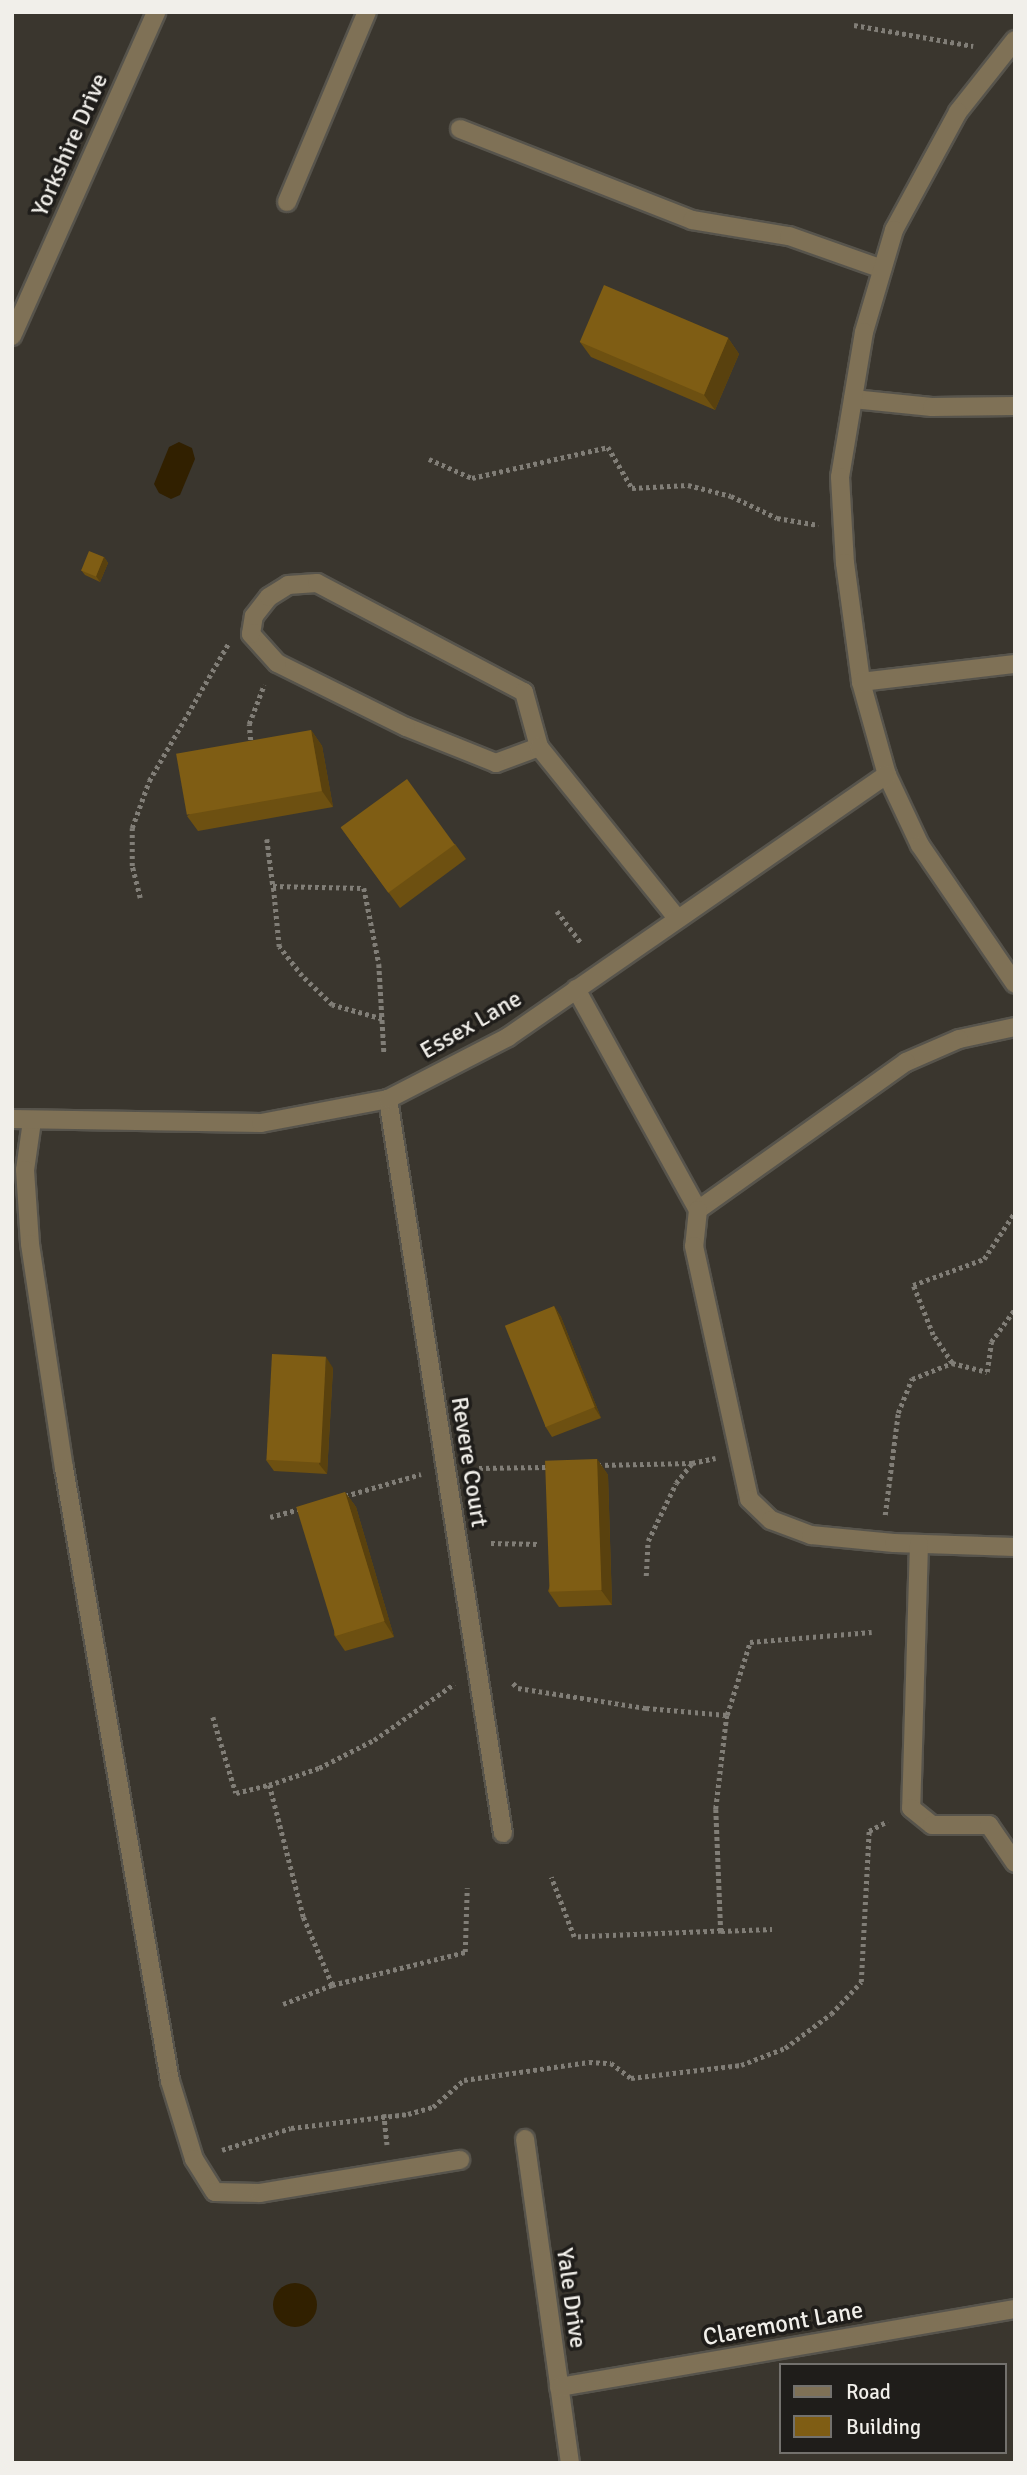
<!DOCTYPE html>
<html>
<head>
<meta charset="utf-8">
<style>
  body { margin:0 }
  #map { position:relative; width:1027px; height:2475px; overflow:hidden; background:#3a362e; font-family:Signika,sans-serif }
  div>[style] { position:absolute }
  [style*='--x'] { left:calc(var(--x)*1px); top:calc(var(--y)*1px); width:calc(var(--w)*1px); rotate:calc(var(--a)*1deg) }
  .water>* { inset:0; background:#312000 }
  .round { border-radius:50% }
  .path>* { height:4.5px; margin-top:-2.25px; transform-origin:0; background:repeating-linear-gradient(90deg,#817e77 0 3.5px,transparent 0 7px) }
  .roads { filter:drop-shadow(2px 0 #57544c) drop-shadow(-2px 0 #57544c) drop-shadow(0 2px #57544c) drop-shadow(0 -2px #57544c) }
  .lane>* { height:18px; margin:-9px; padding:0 9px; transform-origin:9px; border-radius:9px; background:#7f7156 }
  .street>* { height:18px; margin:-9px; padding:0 9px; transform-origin:9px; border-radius:9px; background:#7f7156 }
  .wall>* { inset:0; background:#6d5011 }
  .shaded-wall>* { inset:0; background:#59410e }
  .building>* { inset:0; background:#7f5d14; transform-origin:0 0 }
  span { translate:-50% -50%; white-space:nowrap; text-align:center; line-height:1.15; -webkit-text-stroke:7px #1f1d1a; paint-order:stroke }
  .street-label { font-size:24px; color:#f1efea }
  .frame { position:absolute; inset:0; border:14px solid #f1efea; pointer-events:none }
  .legend { position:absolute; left:779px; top:2363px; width:228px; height:91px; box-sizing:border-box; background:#1f1d1a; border:2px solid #73716d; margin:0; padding:9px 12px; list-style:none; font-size:21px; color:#f1efea }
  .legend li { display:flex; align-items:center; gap:14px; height:35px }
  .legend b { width:35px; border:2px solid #73716d }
</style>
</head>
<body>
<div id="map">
  <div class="water">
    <div style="clip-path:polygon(179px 442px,192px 448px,195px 459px,180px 495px,171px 499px,159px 493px,154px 484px,169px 447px)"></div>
    <div class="round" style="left:273px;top:2283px;width:44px;height:44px"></div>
  </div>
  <div class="path">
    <div style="--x:854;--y:25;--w:121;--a:10"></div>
    <div style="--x:429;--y:459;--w:47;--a:23.8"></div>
    <div style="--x:472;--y:478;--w:139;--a:-12.8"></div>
    <div style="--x:608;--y:447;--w:48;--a:59.7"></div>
    <div style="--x:632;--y:488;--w:56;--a:-3.1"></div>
    <div style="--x:688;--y:485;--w:44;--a:14.3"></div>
    <div style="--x:731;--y:496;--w:51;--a:25.6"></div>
    <div style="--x:777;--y:518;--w:42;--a:9.7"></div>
    <div style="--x:251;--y:747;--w:23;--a:-95"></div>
    <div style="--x:249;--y:724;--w:42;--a:-69"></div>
    <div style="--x:267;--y:839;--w:47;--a:82.7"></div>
    <div style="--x:140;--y:898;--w:33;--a:-104"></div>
    <div style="--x:132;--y:866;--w:38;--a:-90"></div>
    <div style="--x:132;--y:828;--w:50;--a:-70.1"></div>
    <div style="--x:149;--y:781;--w:158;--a:-60"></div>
    <div style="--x:557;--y:911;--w:40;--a:53"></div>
    <div style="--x:382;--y:1019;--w:52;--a:-164.4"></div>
    <div style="--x:332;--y:1005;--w:42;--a:-136"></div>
    <div style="--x:302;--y:976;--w:37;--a:-128"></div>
    <div style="--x:279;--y:947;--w:61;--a:-95.6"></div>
    <div style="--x:273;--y:886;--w:91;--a:1.3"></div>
    <div style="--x:364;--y:888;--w:77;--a:78.8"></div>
    <div style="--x:379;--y:964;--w:88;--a:86.7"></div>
    <div style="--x:952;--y:1363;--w:34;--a:-124"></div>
    <div style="--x:933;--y:1335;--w:54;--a:-111.8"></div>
    <div style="--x:913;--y:1285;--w:76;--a:-20.1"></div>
    <div style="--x:984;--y:1259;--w:56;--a:-56.6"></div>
    <div style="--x:598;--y:1465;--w:94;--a:-1.2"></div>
    <div style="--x:692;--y:1463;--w:24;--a:-12"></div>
    <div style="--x:479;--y:1468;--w:69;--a:-0.8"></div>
    <div style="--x:345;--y:1496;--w:79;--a:-16.1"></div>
    <div style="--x:885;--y:1515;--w:103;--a:-82.7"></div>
    <div style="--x:898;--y:1413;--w:37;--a:-68"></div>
    <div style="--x:912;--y:1379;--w:43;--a:-21.8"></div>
    <div style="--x:952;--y:1363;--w:36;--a:14"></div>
    <div style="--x:987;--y:1372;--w:30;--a:-82"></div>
    <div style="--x:991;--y:1342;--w:41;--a:-54"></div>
    <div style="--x:270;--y:1517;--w:31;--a:-15"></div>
    <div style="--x:491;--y:1543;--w:47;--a:1.2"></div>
    <div style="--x:646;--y:1576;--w:35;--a:-87"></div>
    <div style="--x:648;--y:1541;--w:64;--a:-64.2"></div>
    <div style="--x:676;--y:1483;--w:26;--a:-51"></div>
    <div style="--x:513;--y:1683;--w:7;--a:45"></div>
    <div style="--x:518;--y:1688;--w:130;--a:8.9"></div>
    <div style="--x:646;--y:1708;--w:81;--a:4.9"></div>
    <div style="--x:727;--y:1715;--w:95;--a:96.7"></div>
    <div style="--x:716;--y:1809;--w:122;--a:87.7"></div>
    <div style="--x:721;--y:1931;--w:147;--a:177.7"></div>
    <div style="--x:574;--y:1937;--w:64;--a:-111"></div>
    <div style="--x:727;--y:1715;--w:77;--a:-72.5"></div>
    <div style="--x:750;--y:1642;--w:122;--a:-4.7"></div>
    <div style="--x:213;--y:1717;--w:79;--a:73.2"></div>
    <div style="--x:236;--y:1793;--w:34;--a:-14"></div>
    <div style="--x:721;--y:1931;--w:51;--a:-2.2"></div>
    <div style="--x:332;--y:1985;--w:74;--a:-113.1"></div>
    <div style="--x:303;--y:1917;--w:136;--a:-104.4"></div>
    <div style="--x:269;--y:1785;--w:53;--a:-18.8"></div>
    <div style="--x:319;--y:1768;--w:62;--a:-27"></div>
    <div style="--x:374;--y:1740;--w:98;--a:-35"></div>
    <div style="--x:283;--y:2004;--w:53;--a:-21.2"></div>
    <div style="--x:332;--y:1985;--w:137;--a:-13.9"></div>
    <div style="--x:465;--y:1952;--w:64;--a:-88.2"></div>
    <div style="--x:384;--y:2114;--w:31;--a:84"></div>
    <div style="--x:222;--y:2150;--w:72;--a:-17.7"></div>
    <div style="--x:291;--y:2128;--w:118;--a:-6.8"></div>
    <div style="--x:408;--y:2114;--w:26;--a:-16"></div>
    <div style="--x:433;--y:2107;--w:41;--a:-41.1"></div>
    <div style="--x:464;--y:2080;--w:126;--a:-8.2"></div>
    <div style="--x:589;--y:2062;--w:22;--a:3"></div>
    <div style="--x:611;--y:2063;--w:25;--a:37"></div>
    <div style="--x:631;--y:2078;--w:111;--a:-6.7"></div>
    <div style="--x:741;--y:2065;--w:47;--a:-21.1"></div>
    <div style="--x:785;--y:2048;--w:57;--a:-36.5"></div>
    <div style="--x:831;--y:2014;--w:44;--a:-46.8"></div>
    <div style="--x:861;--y:1982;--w:151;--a:-87"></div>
    <div style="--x:869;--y:1831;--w:21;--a:-28"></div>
  </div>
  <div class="roads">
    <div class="lane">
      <div style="--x:460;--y:129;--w:249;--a:21.4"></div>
      <div style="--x:692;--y:220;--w:98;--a:9.4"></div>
      <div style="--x:789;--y:236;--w:99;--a:19.5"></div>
      <div style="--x:287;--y:202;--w:206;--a:-67.2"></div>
      <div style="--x:853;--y:399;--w:79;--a:5.8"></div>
      <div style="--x:932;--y:407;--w:83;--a:-0.7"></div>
      <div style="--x:539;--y:747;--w:46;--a:159.6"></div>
      <div style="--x:496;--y:763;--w:97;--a:-158.2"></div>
      <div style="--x:406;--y:727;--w:144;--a:-153.6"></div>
      <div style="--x:277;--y:663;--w:39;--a:-132"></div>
      <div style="--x:251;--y:634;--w:18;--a:-81"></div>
      <div style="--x:254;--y:616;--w:24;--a:-52"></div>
      <div style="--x:269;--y:597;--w:22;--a:-32"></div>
      <div style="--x:288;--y:585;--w:29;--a:-4"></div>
      <div style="--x:317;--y:583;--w:234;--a:27.8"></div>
      <div style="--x:524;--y:692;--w:57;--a:74.7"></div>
      <div style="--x:539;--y:747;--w:218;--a:51.1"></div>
      <div style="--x:576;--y:989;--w:252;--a:61.1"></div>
      <div style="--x:1015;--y:1027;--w:57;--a:167.9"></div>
      <div style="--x:959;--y:1039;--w:58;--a:156.5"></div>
      <div style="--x:906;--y:1062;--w:255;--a:144.6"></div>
      <div style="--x:698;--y:1210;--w:36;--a:96"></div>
      <div style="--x:694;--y:1246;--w:259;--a:77.7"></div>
      <div style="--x:749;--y:1499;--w:30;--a:44"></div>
      <div style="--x:771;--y:1520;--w:43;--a:20.6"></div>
      <div style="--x:811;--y:1535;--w:83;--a:5.5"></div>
      <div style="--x:894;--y:1543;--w:121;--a:1.9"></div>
      <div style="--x:32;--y:1121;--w:49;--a:98.1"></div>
      <div style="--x:25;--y:1170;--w:74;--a:86.1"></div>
      <div style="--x:30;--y:1244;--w:227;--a:81.4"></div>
      <div style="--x:64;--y:1468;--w:622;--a:80.19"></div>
      <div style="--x:170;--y:2081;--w:82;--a:72.9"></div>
      <div style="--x:194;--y:2159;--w:39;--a:58"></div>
      <div style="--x:215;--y:2192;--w:45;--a:1.3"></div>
      <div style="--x:260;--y:2193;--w:203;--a:-9.4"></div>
      <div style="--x:919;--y:1544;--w:264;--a:91.7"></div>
      <div style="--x:911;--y:1808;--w:27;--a:39"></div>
      <div style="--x:932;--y:1825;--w:57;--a:0"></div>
      <div style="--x:989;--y:1825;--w:46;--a:55.6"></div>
    </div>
    <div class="street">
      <div style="--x:1015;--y:40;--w:92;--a:128.4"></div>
      <div style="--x:958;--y:112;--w:134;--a:118.5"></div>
      <div style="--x:894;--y:230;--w:106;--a:106.4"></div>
      <div style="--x:864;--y:332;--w:147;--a:99.4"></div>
      <div style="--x:840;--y:477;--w:86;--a:86.7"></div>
      <div style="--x:845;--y:563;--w:120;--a:82.3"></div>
      <div style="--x:861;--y:682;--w:97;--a:74.4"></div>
      <div style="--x:887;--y:775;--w:77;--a:64.8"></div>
      <div style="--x:920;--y:845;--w:168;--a:55.6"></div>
      <div style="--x:12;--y:336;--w:355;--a:-66"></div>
      <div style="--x:861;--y:682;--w:155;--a:-6.7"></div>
      <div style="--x:388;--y:1099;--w:743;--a:81.1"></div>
      <div style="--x:12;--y:1119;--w:249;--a:0.9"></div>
      <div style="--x:261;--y:1123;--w:129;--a:-10.7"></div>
      <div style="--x:388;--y:1099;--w:135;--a:-27.3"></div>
      <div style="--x:508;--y:1037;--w:461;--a:-34.7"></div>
      <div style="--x:525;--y:2139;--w:327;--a:82.1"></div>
      <div style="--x:559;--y:2387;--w:463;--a:-9.7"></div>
    </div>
  </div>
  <div class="wall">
    <div style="clip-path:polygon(728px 338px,739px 354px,715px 410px,591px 357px,580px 342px)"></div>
    <div style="clip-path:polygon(104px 557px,108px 563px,100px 582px,85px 575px,81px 570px)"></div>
    <div style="clip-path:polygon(311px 730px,322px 746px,333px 807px,198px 831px,187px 816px)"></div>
    <div style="clip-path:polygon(341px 828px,455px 844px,466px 859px,400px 908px)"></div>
    <div style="clip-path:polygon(554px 1306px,561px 1317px,601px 1418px,552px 1437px,545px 1426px)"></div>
    <div style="clip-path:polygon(333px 1368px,327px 1474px,274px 1471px,266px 1460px)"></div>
    <div style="clip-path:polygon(597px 1459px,608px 1475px,612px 1605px,559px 1607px,548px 1591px)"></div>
    <div style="clip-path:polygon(345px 1492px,356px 1507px,394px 1637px,345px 1651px,334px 1635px)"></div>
  </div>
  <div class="shaded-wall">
    <div style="clip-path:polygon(728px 338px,739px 354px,715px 410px,704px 395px)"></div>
    <div style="clip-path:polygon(104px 557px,108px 563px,100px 582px,96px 576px)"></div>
    <div style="clip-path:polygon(311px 730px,322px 746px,333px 807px,322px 791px)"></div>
    <div style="clip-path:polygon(554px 1306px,561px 1317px,601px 1418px,594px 1407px)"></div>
    <div style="clip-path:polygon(326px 1357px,333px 1368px,327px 1474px,319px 1464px)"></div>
    <div style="clip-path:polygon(597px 1459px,608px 1475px,612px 1605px,601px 1590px)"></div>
    <div style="clip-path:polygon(345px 1492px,356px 1507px,394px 1637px,384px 1621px)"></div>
  </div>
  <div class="building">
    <div style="left:604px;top:285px;width:135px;height:62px;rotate:23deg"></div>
    <div style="left:89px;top:551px;width:16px;height:21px;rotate:22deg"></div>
    <div style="left:311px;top:730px;width:62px;height:137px;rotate:80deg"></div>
    <div style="left:407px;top:779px;width:81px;height:82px;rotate:54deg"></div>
    <div style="left:554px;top:1306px;width:109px;height:53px;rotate:68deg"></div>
    <div style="left:272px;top:1354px;width:54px;height:106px;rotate:3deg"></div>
    <div style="left:597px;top:1459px;width:131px;height:52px;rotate:88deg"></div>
    <div style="left:345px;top:1492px;width:135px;height:51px;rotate:73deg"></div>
  </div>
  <div class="street-label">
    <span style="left:70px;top:145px;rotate:-66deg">Yorkshire Drive</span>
    <span style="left:471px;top:1025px;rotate:-30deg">Essex Lane</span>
    <span style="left:469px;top:1462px;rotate:81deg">Revere Court</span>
    <span style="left:571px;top:2298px;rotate:82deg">Yale Drive</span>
    <span style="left:783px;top:2324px;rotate:-10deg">Claremont Lane</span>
  </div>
  <div class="frame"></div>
  <ul class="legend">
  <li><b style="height:9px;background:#7f7156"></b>Road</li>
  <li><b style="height:19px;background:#7f5d14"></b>Building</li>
  </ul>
</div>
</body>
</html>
